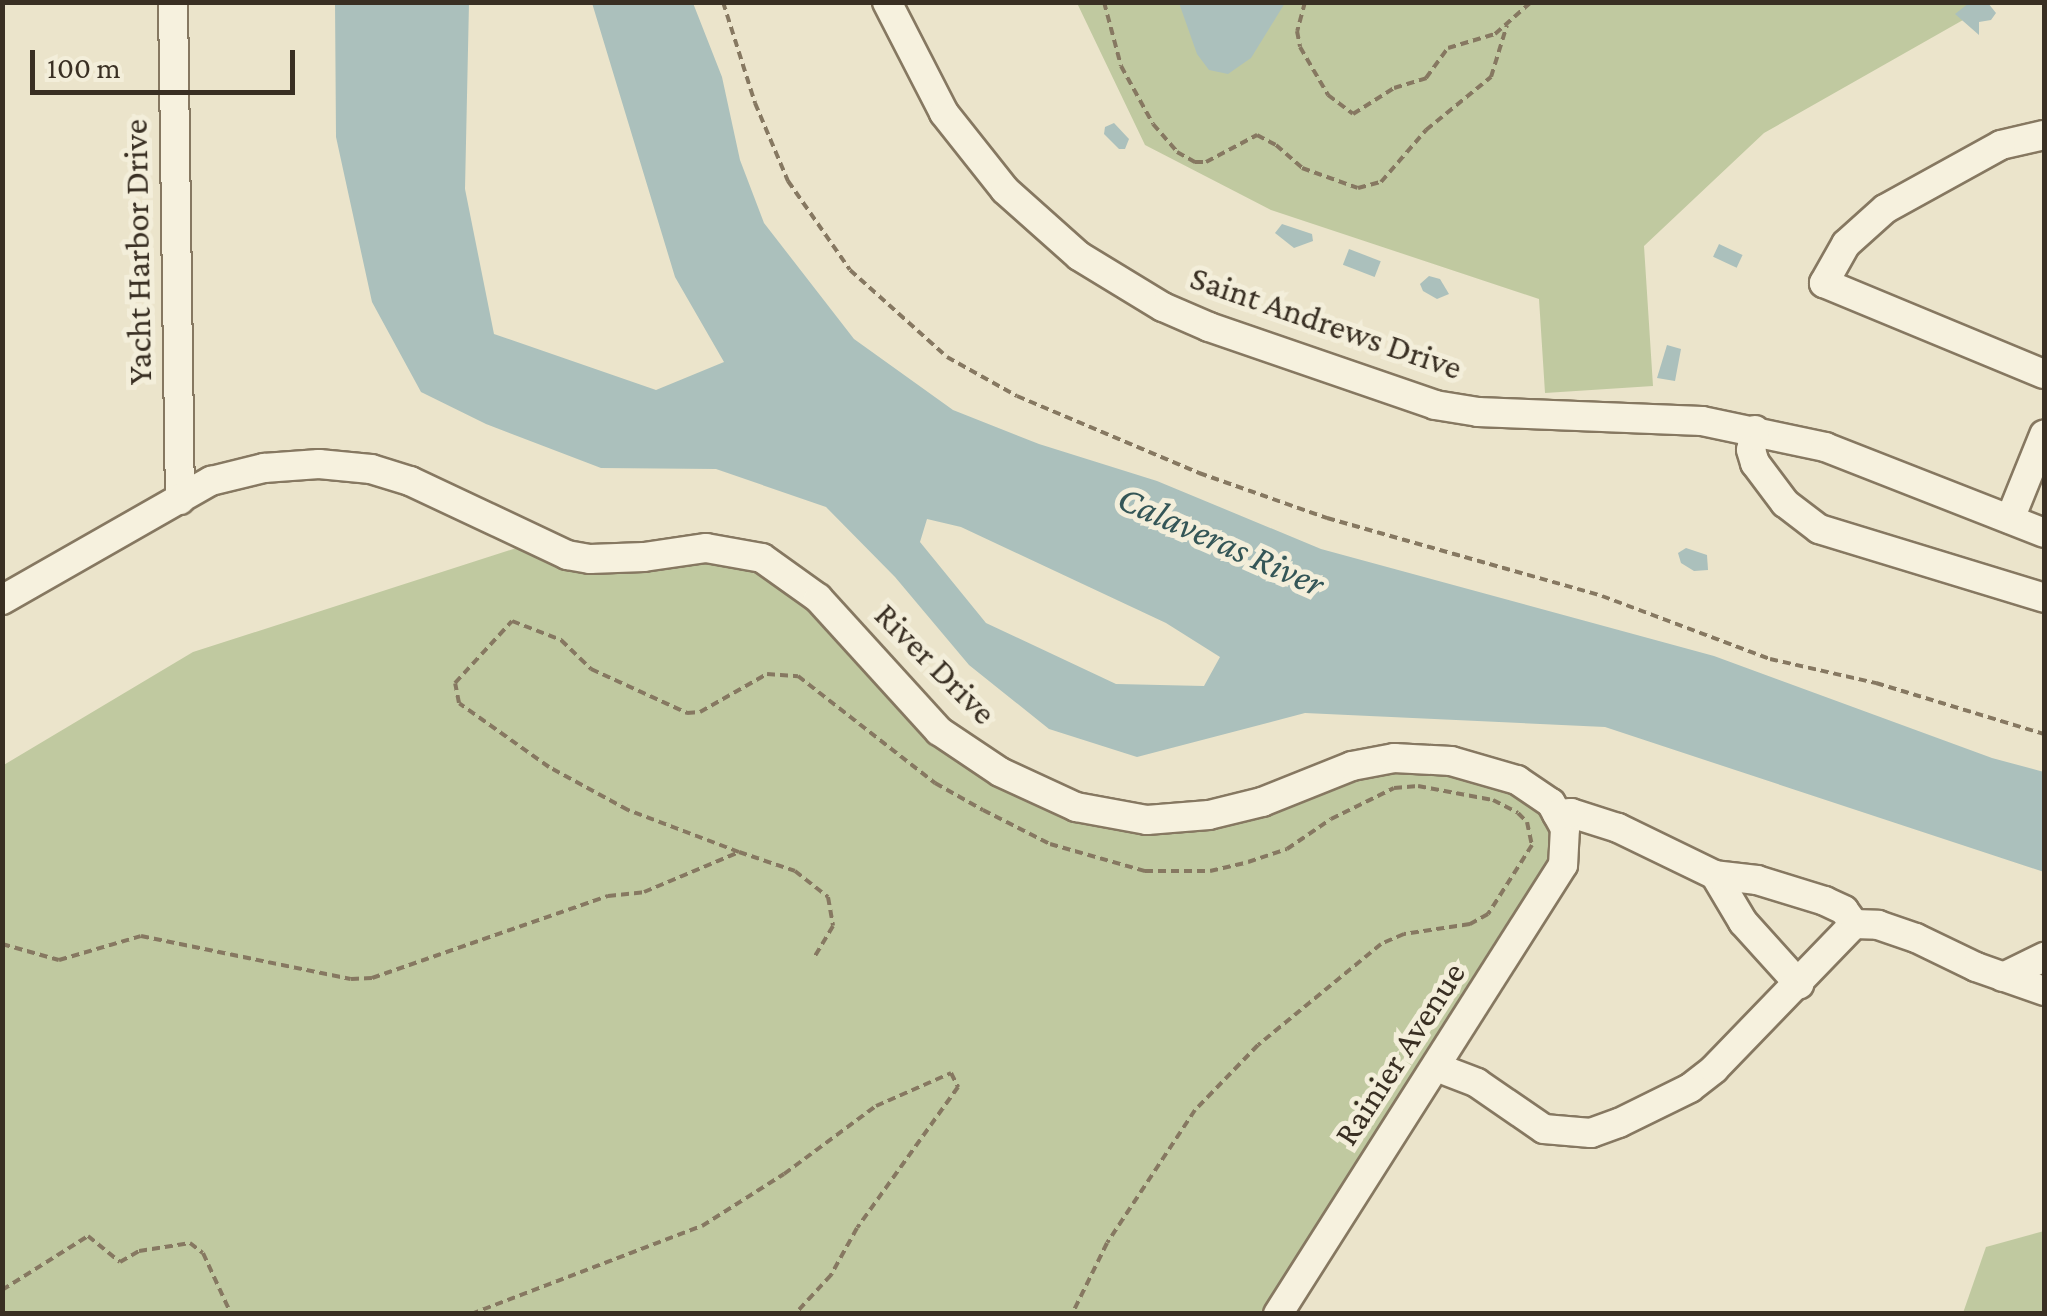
<!DOCTYPE html>
<html>
<head>
<meta charset="utf-8">
<style>
  body { margin:0 }
  #map { position:relative; width:2047px; height:1316px; overflow:hidden; background:#ebe4cb; font-family:"Crimson Pro",serif }
  div>[style] { position:absolute }
  [style*='--x'] { left:calc(var(--x)*1px); top:calc(var(--y)*1px); width:calc(var(--w)*1px); rotate:calc(var(--a)*1deg) }
  .green>* { inset:0; background:#c0c9a0 }
  .water>* { inset:0; background:#abc0bc; transform-origin:0 0 }
  .path>* { height:4px; margin-top:-2px; transform-origin:0; background:repeating-linear-gradient(90deg,#867861 0 8px,transparent 0 13px) }
  .roads { filter:drop-shadow(2px 0 #867861) drop-shadow(-2px 0 #867861) drop-shadow(0 2px #867861) drop-shadow(0 -2px #867861) }
  .minor>* { height:28px; margin:-14px; padding:0 14px; transform-origin:14px; border-radius:14px; background:#f6f1de }
  span { translate:-50% -50%; white-space:nowrap; text-align:center; line-height:1.15; -webkit-text-stroke:10px #f3eeda; paint-order:stroke }
  .street-label { font-size:35px; color:#392f23 }
  .water-label { font-size:38px; color:#345657; font-style:italic }
  .frame { position:absolute; inset:0; border:5px solid #392f23; pointer-events:none }
  .scale { position:absolute; left:30px; top:50px; width:265px; height:45px; box-sizing:border-box; border:5px solid #392f23; border-top:0; padding-left:12px; font-size:30px; line-height:35px; white-space:nowrap; color:#392f23; -webkit-text-stroke:8px #f3eeda; paint-order:stroke }
</style>
</head>
<body>
<div id="map">
  <div class="green">
    <div style="clip-path:polygon(1077px 3px,1993px 3px,1764px 133px,1644px 246px,1653px 386px,1545px 393px,1539px 299px,1271px 210px,1145px 145px)"></div>
    <div style="clip-path:polygon(535px 542px,762px 558px,939px 731px,1076px 807px,1185px 819px,1412px 757px,1551px 803px,1567px 845px,1278px 1313px,3px 1313px,2px 766px,193px 652px)"></div>
    <div style="clip-path:polygon(2044px 1231px,2044px 1313px,1963px 1313px,1986px 1247px)"></div>
  </div>
  <div class="water">
    <div style="clip-path:polygon(evenodd,335px 3px,469px 3px,465px 189px,494px 334px,656px 390px,724px 362px,675px 277px,592px 3px,693px 3px,722px 77px,740px 160px,764px 223px,854px 339px,953px 410px,1039px 444px,1157px 481px,1321px 549px,1714px 656px,1992px 758px,2044px 772px,2044px 872px,1605px 727px,1305px 713px,1137px 757px,1049px 729px,969px 665px,895px 577px,826px 507px,716px 469px,601px 468px,486px 424px,421px 392px,372px 302px,336px 137px,335px 3px,927px 519px,961px 527px,1166px 623px,1220px 657px,1204px 686px,1116px 684px,986px 623px,920px 542px,927px 519px)"></div>
    <div style="clip-path:polygon(1179px 3px,1285px 3px,1251px 58px,1228px 74px,1209px 70px,1197px 54px)"></div>
    <div style="clip-path:polygon(1969px 3px,1988px 3px,1996px 13px,1991px 20px,1979px 22px,1979px 35px,1955px 14px)"></div>
    <div style="clip-path:polygon(1114px 123px,1129px 139px,1125px 149px,1119px 149px,1104px 134px,1105px 127px)"></div>
    <div style="clip-path:polygon(1282px 224px,1312px 234px,1313px 241px,1294px 248px,1275px 233px)"></div>
    <div style="left:1719px;top:244px;width:26px;height:14px;rotate:25deg"></div>
    <div style="left:1349px;top:249px;width:34px;height:17px;rotate:21deg"></div>
    <div style="clip-path:polygon(1429px 276px,1440px 279px,1449px 294px,1437px 299px,1423px 291px,1420px 284px)"></div>
    <div style="clip-path:polygon(1667px 345px,1681px 349px,1675px 381px,1657px 378px)"></div>
    <div style="clip-path:polygon(1686px 548px,1707px 555px,1708px 570px,1694px 571px,1681px 563px,1678px 553px)"></div>
  </div>
  <div class="path">
    <div style="--x:723;--y:2;--w:106;--a:72.4"></div>
    <div style="--x:755;--y:103;--w:85;--a:67.1"></div>
    <div style="--x:788;--y:181;--w:108;--a:55.1"></div>
    <div style="--x:850;--y:270;--w:130;--a:41.9"></div>
    <div style="--x:947;--y:357;--w:80;--a:29.1"></div>
    <div style="--x:1017;--y:396;--w:198;--a:22.9"></div>
    <div style="--x:1199;--y:473;--w:136;--a:19.4"></div>
    <div style="--x:1327;--y:518;--w:286;--a:15.8"></div>
    <div style="--x:1602;--y:596;--w:179;--a:20.6"></div>
    <div style="--x:1770;--y:659;--w:109;--a:12.8"></div>
    <div style="--x:1876;--y:683;--w:176;--a:16.9"></div>
    <div style="--x:1104;--y:2;--w:66;--a:75.1"></div>
    <div style="--x:1121;--y:66;--w:66;--a:61.1"></div>
    <div style="--x:1153;--y:124;--w:37;--a:49"></div>
    <div style="--x:1177;--y:152;--w:21;--a:29"></div>
    <div style="--x:1195;--y:162;--w:11;--a:0"></div>
    <div style="--x:1206;--y:162;--w:58;--a:-27.9"></div>
    <div style="--x:1257;--y:135;--w:21;--a:28"></div>
    <div style="--x:1276;--y:145;--w:35;--a:41"></div>
    <div style="--x:1302;--y:168;--w:59;--a:19.7"></div>
    <div style="--x:1358;--y:188;--w:24;--a:-15"></div>
    <div style="--x:1381;--y:182;--w:69;--a:-49.1"></div>
    <div style="--x:1426;--y:130;--w:84;--a:-39.2"></div>
    <div style="--x:1491;--y:77;--w:54;--a:-72.9"></div>
    <div style="--x:1305;--y:2;--w:30;--a:105"></div>
    <div style="--x:1297;--y:31;--w:16;--a:79"></div>
    <div style="--x:1300;--y:47;--w:56;--a:59.7"></div>
    <div style="--x:1328;--y:95;--w:31;--a:37"></div>
    <div style="--x:1353;--y:114;--w:49;--a:-32.4"></div>
    <div style="--x:1394;--y:88;--w:34;--a:-17"></div>
    <div style="--x:1426;--y:78;--w:37;--a:-54"></div>
    <div style="--x:1448;--y:48;--w:49;--a:-16.6"></div>
    <div style="--x:1495;--y:34;--w:48;--a:-41.6"></div>
    <div style="--x:739;--y:852;--w:59;--a:18.7"></div>
    <div style="--x:795;--y:871;--w:42;--a:38.2"></div>
    <div style="--x:828;--y:897;--w:29;--a:80"></div>
    <div style="--x:833;--y:926;--w:35;--a:121"></div>
    <div style="--x:2;--y:944;--w:59;--a:15.7"></div>
    <div style="--x:59;--y:960;--w:85;--a:-16.3"></div>
    <div style="--x:141;--y:936;--w:214;--a:11.6"></div>
    <div style="--x:351;--y:979;--w:21;--a:-3"></div>
    <div style="--x:372;--y:978;--w:250;--a:-19.2"></div>
    <div style="--x:608;--y:896;--w:36;--a:-6"></div>
    <div style="--x:644;--y:892;--w:103;--a:-22.8"></div>
    <div style="--x:739;--y:852;--w:119;--a:-159.3"></div>
    <div style="--x:628;--y:810;--w:90;--a:-151.4"></div>
    <div style="--x:549;--y:767;--w:110;--a:-144.6"></div>
    <div style="--x:459;--y:703;--w:20;--a:-101"></div>
    <div style="--x:455;--y:683;--w:84;--a:-47.4"></div>
    <div style="--x:512;--y:621;--w:53;--a:21.2"></div>
    <div style="--x:561;--y:640;--w:42;--a:44"></div>
    <div style="--x:591;--y:669;--w:106;--a:24.6"></div>
    <div style="--x:687;--y:713;--w:13;--a:-4"></div>
    <div style="--x:700;--y:712;--w:77;--a:-29.6"></div>
    <div style="--x:767;--y:674;--w:31;--a:4"></div>
    <div style="--x:798;--y:676;--w:174;--a:38"></div>
    <div style="--x:935;--y:783;--w:55;--a:29.4"></div>
    <div style="--x:983;--y:810;--w:75;--a:26.9"></div>
    <div style="--x:1050;--y:844;--w:99;--a:15.9"></div>
    <div style="--x:1145;--y:871;--w:65;--a:0"></div>
    <div style="--x:1210;--y:871;--w:39;--a:-13"></div>
    <div style="--x:1248;--y:862;--w:41;--a:-18.4"></div>
    <div style="--x:1287;--y:849;--w:53;--a:-34.3"></div>
    <div style="--x:1331;--y:819;--w:70;--a:-26.2"></div>
    <div style="--x:1394;--y:788;--w:24;--a:-5"></div>
    <div style="--x:1418;--y:786;--w:76;--a:10.6"></div>
    <div style="--x:1493;--y:800;--w:28;--a:27"></div>
    <div style="--x:1518;--y:813;--w:13;--a:45"></div>
    <div style="--x:1527;--y:822;--w:24;--a:78"></div>
    <div style="--x:1532;--y:845;--w:82;--a:122.5"></div>
    <div style="--x:1488;--y:914;--w:21;--a:151"></div>
    <div style="--x:1470;--y:924;--w:67;--a:171.4"></div>
    <div style="--x:1404;--y:934;--w:25;--a:157"></div>
    <div style="--x:1381;--y:944;--w:159;--a:140.6"></div>
    <div style="--x:1258;--y:1045;--w:91;--a:134.1"></div>
    <div style="--x:1195;--y:1110;--w:159;--a:123.5"></div>
    <div style="--x:1107;--y:1243;--w:79;--a:116.2"></div>
    <div style="--x:2;--y:1290;--w:102;--a:-32.1"></div>
    <div style="--x:88;--y:1236;--w:41;--a:39.1"></div>
    <div style="--x:120;--y:1262;--w:22;--a:-30"></div>
    <div style="--x:139;--y:1251;--w:52;--a:-8.9"></div>
    <div style="--x:190;--y:1243;--w:16;--a:38"></div>
    <div style="--x:203;--y:1253;--w:67;--a:65.3"></div>
    <div style="--x:471;--y:1314;--w:247;--a:-20.9"></div>
    <div style="--x:702;--y:1226;--w:97;--a:-32.4"></div>
    <div style="--x:784;--y:1174;--w:114;--a:-36.5"></div>
    <div style="--x:876;--y:1106;--w:82;--a:-23.7"></div>
    <div style="--x:951;--y:1073;--w:16;--a:63"></div>
    <div style="--x:958;--y:1087;--w:173;--a:125.6"></div>
    <div style="--x:857;--y:1228;--w:54;--a:119"></div>
    <div style="--x:831;--y:1275;--w:53;--a:132.7"></div>
  </div>
  <div class="roads">
    <div class="minor">
      <div style="--x:173;--y:2;--w:498;--a:89.2"></div>
      <div style="--x:887;--y:2;--w:125;--a:62.8"></div>
      <div style="--x:944;--y:113;--w:98;--a:51.6"></div>
      <div style="--x:1005;--y:190;--w:99;--a:41.7"></div>
      <div style="--x:1079;--y:256;--w:98;--a:31.3"></div>
      <div style="--x:1163;--y:307;--w:50;--a:23.5"></div>
      <div style="--x:1209;--y:327;--w:239;--a:19"></div>
      <div style="--x:1435;--y:405;--w:44;--a:9.2"></div>
      <div style="--x:1478;--y:412;--w:224;--a:2.3"></div>
      <div style="--x:1702;--y:421;--w:126;--a:11.9"></div>
      <div style="--x:1825;--y:447;--w:235;--a:21.4"></div>
      <div style="--x:2044;--y:135;--w:44;--a:166.9"></div>
      <div style="--x:2001;--y:145;--w:132;--a:151.1"></div>
      <div style="--x:1885;--y:209;--w:52;--a:138.1"></div>
      <div style="--x:1846;--y:244;--w:45;--a:119.4"></div>
      <div style="--x:1824;--y:283;--w:238;--a:22.5"></div>
      <div style="--x:1755;--y:430;--w:20;--a:101"></div>
      <div style="--x:1751;--y:450;--w:14;--a:73"></div>
      <div style="--x:1755;--y:463;--w:50;--a:53.1"></div>
      <div style="--x:1785;--y:503;--w:43;--a:37.4"></div>
      <div style="--x:1819;--y:529;--w:235;--a:17"></div>
      <div style="--x:2010;--y:519;--w:91;--a:-68"></div>
      <div style="--x:2;--y:600;--w:241;--a:-29.7"></div>
      <div style="--x:211;--y:481;--w:55;--a:-13.8"></div>
      <div style="--x:264;--y:468;--w:55;--a:-4.2"></div>
      <div style="--x:319;--y:464;--w:52;--a:5.5"></div>
      <div style="--x:371;--y:469;--w:41;--a:17.1"></div>
      <div style="--x:410;--y:481;--w:174;--a:25.2"></div>
      <div style="--x:567;--y:555;--w:23;--a:10"></div>
      <div style="--x:590;--y:559;--w:54;--a:-2.1"></div>
      <div style="--x:644;--y:557;--w:63;--a:-8.3"></div>
      <div style="--x:706;--y:548;--w:57;--a:10.1"></div>
      <div style="--x:762;--y:558;--w:69;--a:35.5"></div>
      <div style="--x:818;--y:598;--w:180;--a:47.7"></div>
      <div style="--x:939;--y:731;--w:73;--a:33.9"></div>
      <div style="--x:1000;--y:772;--w:84;--a:24.7"></div>
      <div style="--x:1076;--y:807;--w:72;--a:10.4"></div>
      <div style="--x:1147;--y:820;--w:62;--a:-4.6"></div>
      <div style="--x:1209;--y:815;--w:55;--a:-13.8"></div>
      <div style="--x:1262;--y:802;--w:97;--a:-21.8"></div>
      <div style="--x:1352;--y:766;--w:43;--a:-10.8"></div>
      <div style="--x:1394;--y:758;--w:57;--a:3"></div>
      <div style="--x:1451;--y:761;--w:69;--a:16.1"></div>
      <div style="--x:1517;--y:780;--w:41;--a:34.1"></div>
      <div style="--x:1551;--y:803;--w:29;--a:61"></div>
      <div style="--x:1565;--y:828;--w:37;--a:93"></div>
      <div style="--x:1563;--y:865;--w:532;--a:122.41"></div>
      <div style="--x:1715;--y:875;--w:55;--a:59.2"></div>
      <div style="--x:1743;--y:922;--w:84;--a:47.9"></div>
      <div style="--x:1854;--y:924;--w:24;--a:2"></div>
      <div style="--x:1878;--y:925;--w:40;--a:18.9"></div>
      <div style="--x:1916;--y:938;--w:67;--a:25.8"></div>
      <div style="--x:1976;--y:967;--w:72;--a:19.4"></div>
      <div style="--x:2003;--y:977;--w:46;--a:-26"></div>
      <div style="--x:1449;--y:1072;--w:30;--a:21"></div>
      <div style="--x:1477;--y:1083;--w:81;--a:34.5"></div>
      <div style="--x:1544;--y:1129;--w:47;--a:4.9"></div>
      <div style="--x:1591;--y:1133;--w:30;--a:-20"></div>
      <div style="--x:1619;--y:1123;--w:79;--a:-26.2"></div>
      <div style="--x:1690;--y:1088;--w:31;--a:-38"></div>
      <div style="--x:1714;--y:1069;--w:202;--a:-46"></div>
      <div style="--x:1854;--y:924;--w:17;--a:-126"></div>
      <div style="--x:1844;--y:910;--w:21;--a:-155"></div>
      <div style="--x:1825;--y:901;--w:71;--a:-162.8"></div>
      <div style="--x:1757;--y:880;--w:42;--a:-173.2"></div>
      <div style="--x:1715;--y:875;--w:108;--a:-154.1"></div>
      <div style="--x:1618;--y:828;--w:49;--a:-162.3"></div>
      <div style="--x:1571;--y:813;--w:14;--a:176"></div>
    </div>
  </div>
  <div class="street-label">
    <span style="left:138px;top:252px;rotate:-91deg">Yacht Harbor Drive</span>
    <span style="left:1326px;top:323px;rotate:19deg">Saint Andrews Drive</span>
    <span style="left:935px;top:664px;rotate:45deg">River Drive</span>
    <span style="left:1400px;top:1054px;rotate:-57deg">Rainier Avenue</span>
  </div>
  <div class="water-label">
    <span style="left:1221px;top:541px;rotate:24deg">Calaveras River</span>
  </div>
  <div class="frame"></div>
  <div class="scale">100 m</div>
</div>
</body>
</html>
